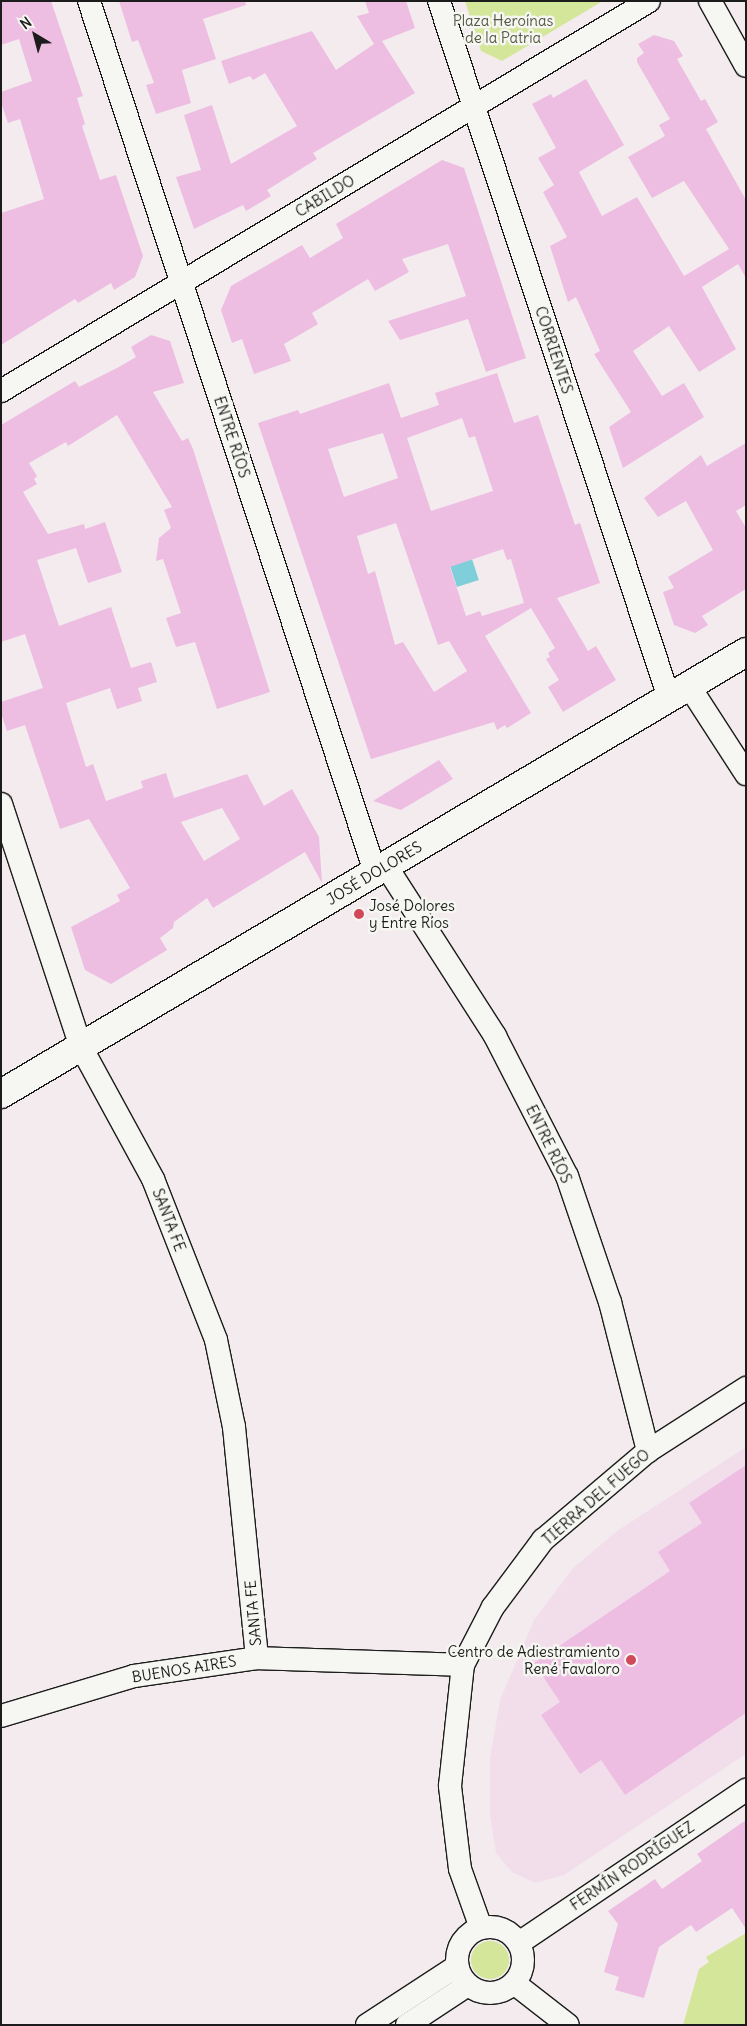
<!DOCTYPE html>
<html>
<head>
<meta charset="utf-8">
<style>
  body { margin:0 }
  #map { position:relative; width:747px; height:2026px; overflow:hidden; background:#f4ebef; font-family:Delius,sans-serif }
  div>[style] { position:absolute }
  [style*='--x'] { left:calc(var(--x)*1px); top:calc(var(--y)*1px); width:calc(var(--w)*1px); rotate:calc(var(--a)*1deg) }
  .built>* { inset:0; background:#f2deeb }
  .green>* { inset:0; background:#d4e69a }
  .round { border-radius:50% }
  .water>* { inset:0; background:#7fcfda; transform-origin:0 0 }
  .building>* { inset:0; background:#edbee1 }
  .roads { filter:drop-shadow(1px 0 #1c1c1c) drop-shadow(-1px 0 #1c1c1c) drop-shadow(0 1px #1c1c1c) drop-shadow(0 -1px #1c1c1c) }
  .minor>* { height:22px; margin:-11px; padding:0 11px; transform-origin:11px; border-radius:11px; background:#f6f6f2 }
  .minor>.ring { margin:-11px; padding:0; box-sizing:content-box; background:none; border:22px solid #f6f6f2; border-radius:50% }
  .tertiary>* { height:28px; margin:-14px; padding:0 14px; transform-origin:14px; border-radius:14px; background:#f6f6f2 }
  .dots>* { width:14px; height:14px; translate:-50% -50%; box-sizing:border-box; border:2px solid #f6f6f2; border-radius:50% }
  span { translate:-50% -50%; white-space:nowrap; text-align:center; line-height:1.15; -webkit-text-stroke:5px #f6f6f2; paint-order:stroke }
  .park-label { font-size:15px; color:#535942 }
  .street-label { font-size:15px; color:#1c1c1c }
  .poi-label { font-size:15px; color:#1c1c1c }
  .left { translate:0 -50%; text-align:left }
  .right { translate:-100% -50%; text-align:right }
  .frame { position:absolute; inset:0; border:2px solid #1c1c1c; pointer-events:none }
  .north { position:absolute; left:10px; top:10px; width:50px; height:50px; -webkit-text-stroke:4px #f6f6f2; paint-order:stroke; rotate:323deg; font-size:14px; font-weight:700; line-height:20px; text-align:center; color:#1c1c1c }
  .north::after { content:''; display:block; margin:auto; width:18px; height:22px; background:#1c1c1c; clip-path:polygon(50% 0,100% 100%,50% 72%,0 100%) }
</style>
</head>
<body>
<div id="map">
  <div class="built">
    <div style="clip-path:polygon(746px 1447px,746px 1754px,564px 1875px,535px 1883px,512px 1872px,496px 1853px,490px 1816px,490px 1758px,500px 1700px,534px 1620px,573px 1568px,617px 1531px)"></div>
  </div>
  <div class="green">
    <div style="clip-path:polygon(465px 1px,603px 1px,502px 61px,481px 51px)"></div>
    <div style="clip-path:polygon(746px 1933px,746px 2025px,683px 2025px,699px 1969px,709px 1962px,706px 1957px)"></div>
    <div class="round" style="left:471px;top:1941px;width:38px;height:38px"></div>
  </div>
  <div class="water">
    <div style="left:472px;top:559px;width:22px;height:23px;rotate:72deg"></div>
  </div>
  <div class="building">
    <div style="clip-path:polygon(1px 1px,51px 1px,83px 96px,77px 98px,85px 124px,82px 126px,100px 180px,116px 175px,143px 256px,135px 277px,114px 290px,111px 283px,78px 303px,75px 299px,1px 345px,1px 213px,44px 199px,20px 119px,8px 123px,1px 102px,1px 92px,32px 81px,19px 39px,1px 45px)"></div>
    <div style="clip-path:polygon(119px 1px,245px 1px,246px 5px,203px 19px,216px 59px,182px 70px,191px 103px,156px 114px,146px 85px,154px 83px,138px 40px,132px 42px)"></div>
    <div style="clip-path:polygon(365px 1px,406px 1px,415px 28px,382px 41px,415px 93px,313px 153px,317px 159px,267px 190px,271px 196px,246px 211px,243px 205px,194px 229px,176px 177px,201px 170px,184px 115px,212px 105px,231px 164px,297px 126px,265px 73px,253px 80px,250px 76px,229px 84px,221px 61px,312px 31px,336px 70px,374px 44px,357px 16px,369px 13px)"></div>
    <div style="clip-path:polygon(654px 35px,674px 41px,683px 56px,677px 59px,701px 101px,705px 99px,718px 122px,706px 129px,746px 200px,746px 278px,738px 264px,702px 287px,736px 349px,699px 372px,669px 326px,633px 351px,662px 396px,684px 383px,704px 417px,623px 468px,609px 427px,631px 412px,594px 354px,600px 351px,576px 297px,568px 302px,550px 246px,567px 237px,543px 192px,554px 185px,538px 158px,556px 148px,532px 104px,551px 94px,553px 98px,586px 79px,624px 145px,579px 172px,602px 216px,637px 197px,684px 276px,729px 249px,684px 181px,652px 198px,628px 157px,665px 136px,659px 125px,670px 119px,637px 62px,637px 58px,644px 53px,638px 44px)"></div>
    <div style="clip-path:polygon(442px 160px,464px 168px,526px 358px,486px 372px,468px 319px,400px 340px,388px 321px,466px 296px,448px 244px,402px 259px,409px 272px,375px 291px,368px 279px,312px 313px,318px 324px,284px 344px,291px 361px,254px 374px,242px 339px,232px 343px,221px 310px,231px 286px,302px 245px,310px 258px,343px 238px,336px 224px)"></div>
    <div style="clip-path:polygon(evenodd,151px 335px,170px 341px,184px 383px,153px 392px,182px 441px,188px 438px,193px 449px,270px 692px,217px 709px,195px 642px,176px 647px,166px 618px,181px 613px,163px 559px,156px 561px,159px 538px,171px 528px,164px 510px,172px 507px,117px 415px,68px 446px,66px 442px,29px 463px,37px 476px,34px 479px,37px 484px,23px 492px,48px 534px,84px 524px,85px 529px,105px 522px,122px 572px,88px 583px,76px 548px,37px 560px,59px 626px,111px 607px,131px 668px,151px 662px,157px 682px,138px 688px,142px 701px,117px 709px,110px 688px,66px 703px,86px 767px,93px 764px,106px 801px,143px 788px,141px 781px,166px 773px,174px 798px,247px 774px,264px 806px,292px 789px,319px 837px,322px 883px,305px 852px,213px 908px,207px 898px,174px 922px,173px 928px,160px 938px,167px 950px,111px 984px,85px 970px,71px 927px,120px 901px,117px 895px,130px 888px,89px 819px,60px 829px,25px 725px,7px 731px,1px 713px,1px 702px,43px 688px,25px 634px,1px 642px,1px 425px,75px 381px,79px 387px,119px 367px,136px 357px,131px 347px,151px 335px,222px 808px,240px 839px,204px 861px,181px 822px,222px 808px)"></div>
    <div style="clip-path:polygon(evenodd,497px 373px,514px 423px,538px 415px,575px 525px,580px 523px,600px 583px,557px 598px,588px 651px,596px 646px,616px 680px,563px 712px,548px 687px,559px 680px,546px 659px,550px 657px,548px 653px,555px 648px,531px 608px,485px 636px,531px 713px,507px 728px,505px 725px,497px 730px,494px 722px,371px 759px,258px 423px,298px 410px,300px 414px,389px 383px,401px 418px,439px 405px,435px 393px,497px 373px,462px 418px,469px 438px,475px 436px,493px 491px,431px 511px,407px 438px,462px 418px,497px 373px,383px 433px,398px 478px,344px 497px,328px 449px,383px 433px,497px 373px,396px 523px,438px 645px,449px 641px,467px 671px,434px 692px,403px 642px,395px 645px,375px 571px,368px 574px,357px 536px,396px 523px,497px 373px,503px 549px,507px 560px,511px 559px,524px 603px,482px 616px,480px 611px,466px 616px,450px 567px,503px 549px)"></div>
    <div style="clip-path:polygon(746px 443px,746px 505px,736px 511px,746px 528px,746px 589px,702px 616px,708px 625px,695px 633px,674px 625px,663px 592px,674px 588px,668px 577px,713px 550px,686px 501px,658px 517px,644px 498px,701px 455px,707px 466px)"></div>
    <div style="clip-path:polygon(439px 760px,453px 779px,401px 810px,373px 801px)"></div>
    <div style="clip-path:polygon(746px 1465px,746px 1713px,625px 1795px,601px 1760px,580px 1774px,541px 1715px,560px 1702px,534px 1663px,670px 1571px,658px 1552px,702px 1523px,689px 1503px)"></div>
    <div style="clip-path:polygon(746px 1820px,746px 1929px,732px 1908px,696px 1932px,691px 1925px,659px 1947px,644px 1998px,615px 1990px,619px 1977px,604px 1972px,618px 1924px,608px 1911px,655px 1879px,662px 1889px,702px 1861px,697px 1854px)"></div>
  </div>
  <div class="roads">
    <div class="minor">
      <div style="--x:89;--y:1;--w:917;--a:71.82"></div>
      <div style="--x:439;--y:1;--w:734;--a:71.74"></div>
      <div style="--x:710;--y:1;--w:74;--a:61"></div>
      <div style="--x:1;--y:391;--w:756;--a:-31.04"></div>
      <div style="--x:689;--y:686;--w:105;--a:57.1"></div>
      <div style="--x:1;--y:804;--w:256;--a:71.8"></div>
      <div style="--x:81;--y:1047;--w:150;--a:61.4"></div>
      <div style="--x:153;--y:1179;--w:173;--a:68.6"></div>
      <div style="--x:216;--y:1340;--w:89;--a:78.3"></div>
      <div style="--x:234;--y:1427;--w:232;--a:84.3"></div>
      <div style="--x:386;--y:866;--w:202;--a:57.3"></div>
      <div style="--x:495;--y:1036;--w:157;--a:62.8"></div>
      <div style="--x:567;--y:1176;--w:133;--a:71.2"></div>
      <div style="--x:610;--y:1302;--w:154;--a:75.7"></div>
      <div style="--x:1;--y:1716;--w:139;--a:-16.7"></div>
      <div style="--x:134;--y:1676;--w:124;--a:-8.3"></div>
      <div style="--x:257;--y:1658;--w:206;--a:1.9"></div>
      <div class="ring" style="left:457px;top:1927px;width:44px;height:44px"></div>
      <div style="--x:481;--y:1928;--w:63;--a:-109.6"></div>
      <div style="--x:460;--y:1869;--w:84;--a:-96.9"></div>
      <div style="--x:450;--y:1786;--w:122;--a:-83.9"></div>
      <div style="--x:463;--y:1665;--w:65;--a:-62.7"></div>
      <div style="--x:493;--y:1607;--w:84;--a:-53.3"></div>
      <div style="--x:543;--y:1540;--w:138;--a:-40.3"></div>
      <div style="--x:648;--y:1451;--w:117;--a:-32.7"></div>
      <div style="--x:519;--y:1943;--w:274;--a:-34"></div>
      <div style="--x:514;--y:1983;--w:68;--a:37.9"></div>
      <div style="--x:367;--y:2025;--w:108;--a:-33.2"></div>
      <div style="--x:407;--y:2025;--w:73;--a:-33.3"></div>
    </div>
    <div class="tertiary">
      <div style="--x:1;--y:1094;--w:866;--a:-30.68"></div>
    </div>
  </div>
  <div class="dots">
    <div style="left:359px;top:914px;background:#d1495b"></div>
    <div style="left:631px;top:1660px;background:#d1495b"></div>
  </div>
  <div class="park-label">
    <span style="left:503px;top:29px">Plaza Heroínas<br>de la Patria</span>
  </div>
  <div class="street-label">
    <span style="left:325px;top:196px;rotate:-31deg">CABILDO</span>
    <span style="left:554px;top:350px;rotate:72deg">CORRIENTES</span>
    <span style="left:232px;top:437px;rotate:72deg">ENTRE RÍOS</span>
    <span style="left:374px;top:873px;rotate:-31deg">JOSÉ DOLORES</span>
    <span style="left:549px;top:1144px;rotate:64deg">ENTRE RÍOS</span>
    <span style="left:169px;top:1220px;rotate:69deg">SANTA FE</span>
    <span style="left:596px;top:1497px;rotate:-41deg">TIERRA DEL FUEGO</span>
    <span style="left:253px;top:1613px;rotate:-95deg">SANTA FE</span>
    <span style="left:184px;top:1669px;rotate:-9deg">BUENOS AIRES</span>
    <span style="left:632px;top:1866px;rotate:-34deg">FERMÍN RODRÍGUEZ</span>
  </div>
  <div class="poi-label">
    <span class="left" style="left:369px;top:914px">José Dolores<br>y Entre Ríos</span>
    <span class="right" style="left:620px;top:1660px">Centro de Adiestramiento<br>René Favaloro</span>
  </div>
  <div class="frame"></div>
  <div class="north">N</div>
</div>
</body>
</html>
